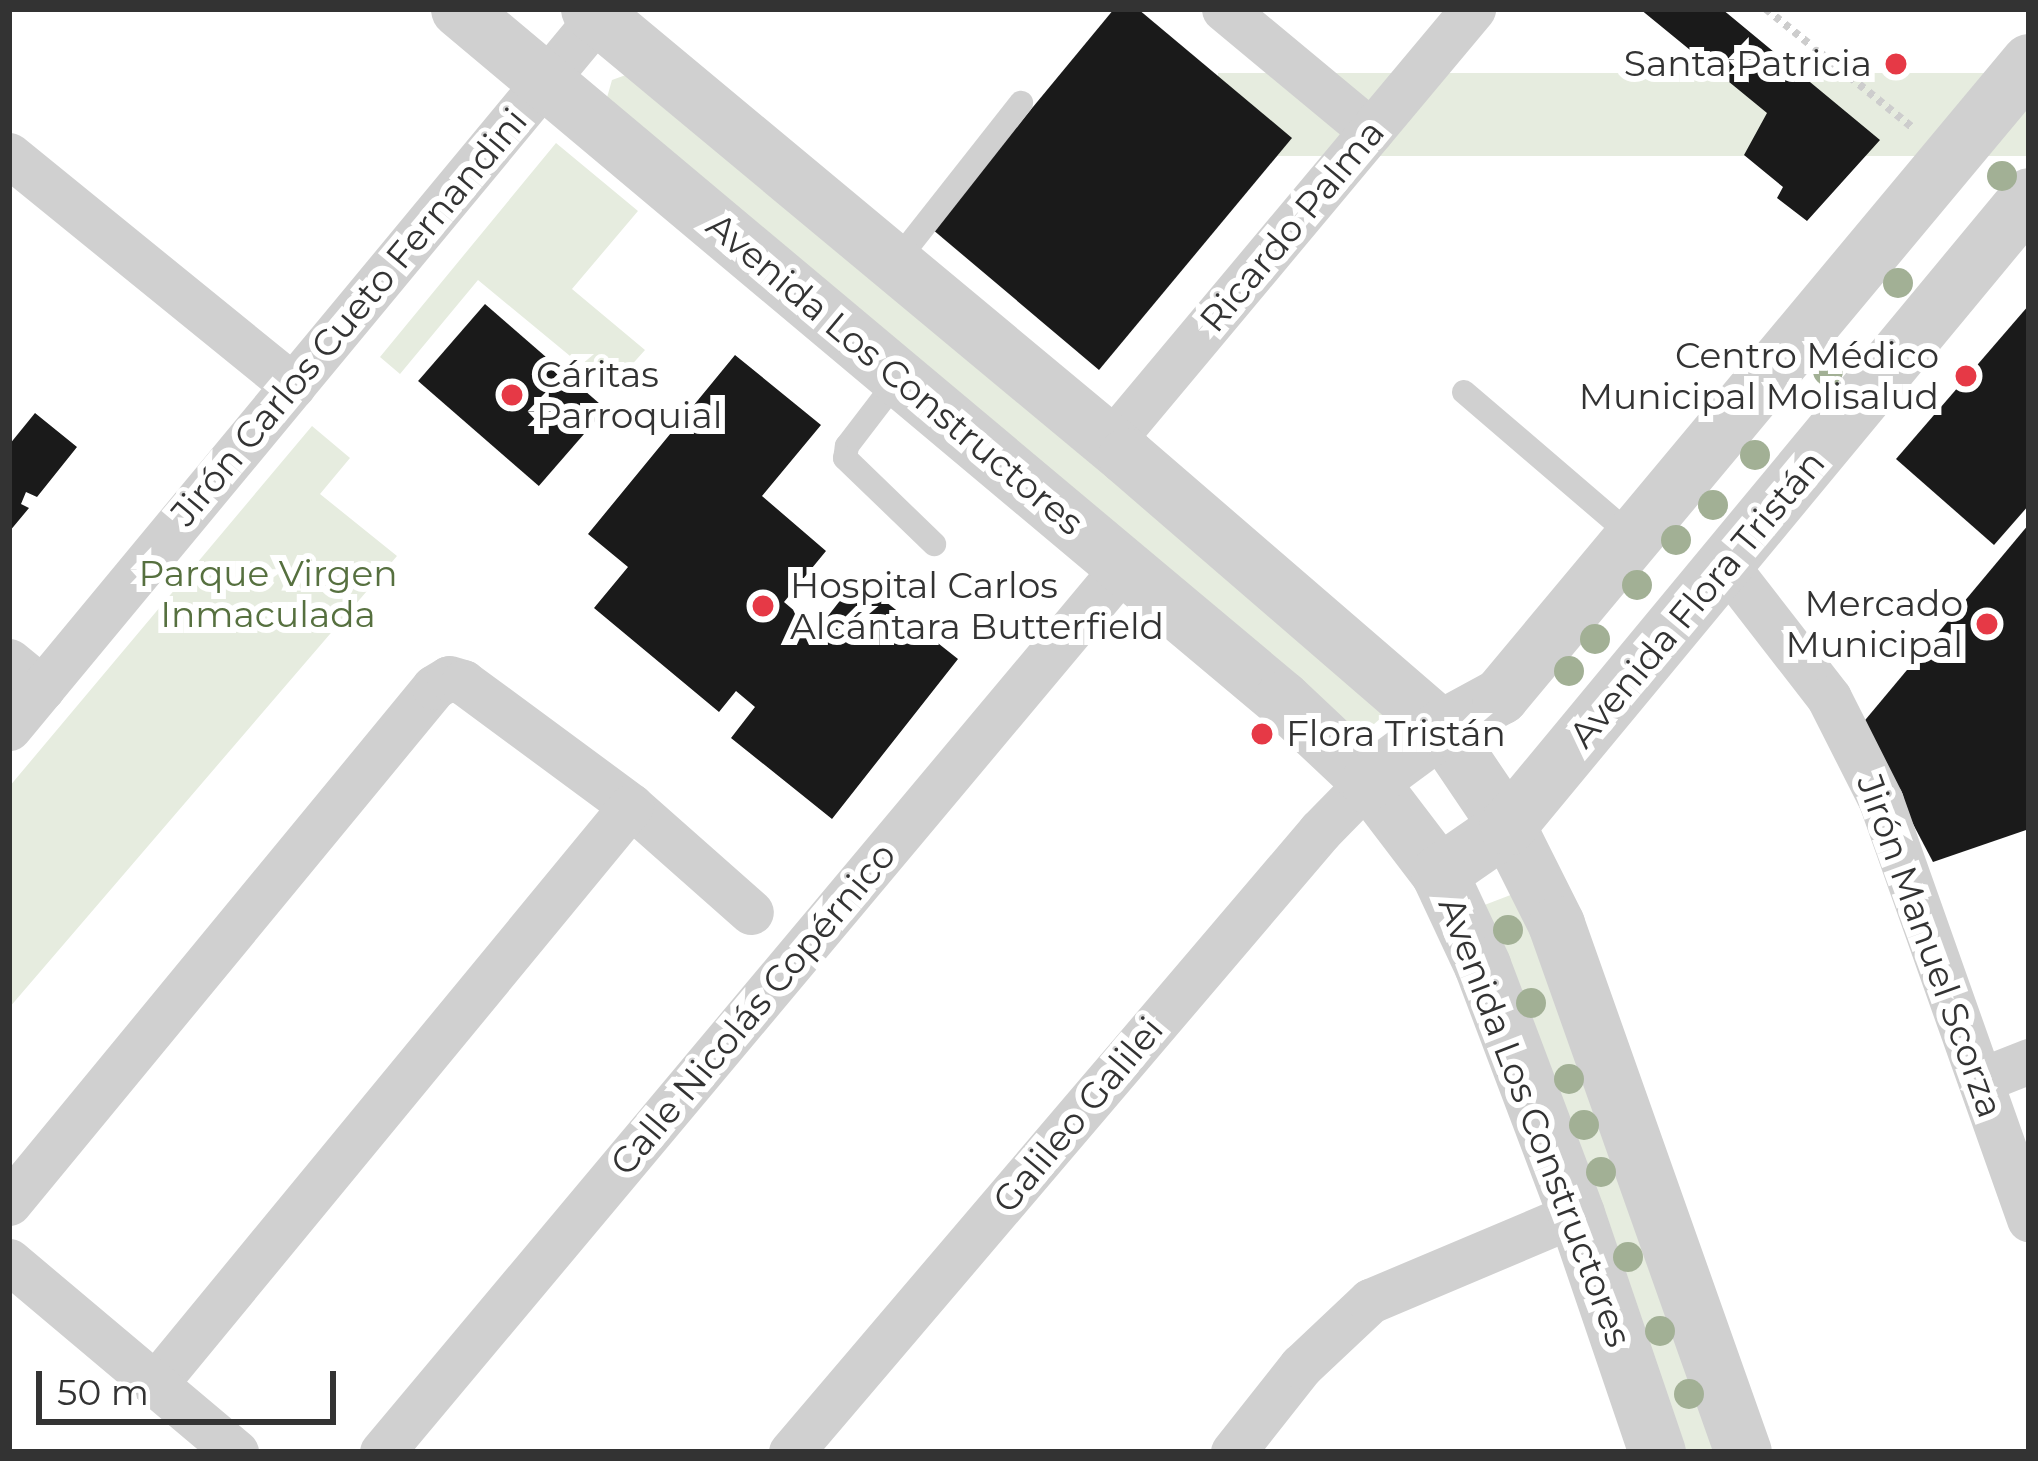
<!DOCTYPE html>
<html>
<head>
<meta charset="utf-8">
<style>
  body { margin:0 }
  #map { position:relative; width:2038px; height:1461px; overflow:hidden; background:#fff; font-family:Montserrat,sans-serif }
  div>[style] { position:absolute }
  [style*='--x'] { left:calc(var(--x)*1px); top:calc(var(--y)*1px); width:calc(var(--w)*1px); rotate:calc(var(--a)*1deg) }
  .green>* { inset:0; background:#e6ecdf; transform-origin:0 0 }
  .building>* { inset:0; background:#1a1a1a; transform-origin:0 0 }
  .path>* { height:8px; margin-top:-4px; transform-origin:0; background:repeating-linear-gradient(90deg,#cdcdcd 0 6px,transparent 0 12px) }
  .service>* { height:24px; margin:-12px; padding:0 12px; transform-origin:12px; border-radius:12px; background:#d0d0d0 }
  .minor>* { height:45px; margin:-22.5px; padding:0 22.5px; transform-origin:22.5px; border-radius:22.5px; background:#d0d0d0 }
  .tertiary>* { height:57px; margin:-28.5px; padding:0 28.5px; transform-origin:28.5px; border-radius:28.5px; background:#d0d0d0 }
  .trees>* { width:30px; height:30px; margin:-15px; border-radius:50%; background:#a2b095 }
  .dots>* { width:33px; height:33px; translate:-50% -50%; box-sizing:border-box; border:6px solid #fff; border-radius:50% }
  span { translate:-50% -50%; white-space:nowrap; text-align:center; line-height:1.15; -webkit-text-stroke:12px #fff; paint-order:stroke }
  .poi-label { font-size:36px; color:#333 }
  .right { translate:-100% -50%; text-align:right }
  .left { translate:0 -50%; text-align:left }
  .street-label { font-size:36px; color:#333 }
  .park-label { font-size:36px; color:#56703f }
  .frame { position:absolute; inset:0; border:12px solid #333; pointer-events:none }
  .scale { position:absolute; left:36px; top:1371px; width:300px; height:54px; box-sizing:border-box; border:6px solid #333; border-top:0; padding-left:15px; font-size:36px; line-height:42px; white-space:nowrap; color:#333; -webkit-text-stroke:9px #fff; paint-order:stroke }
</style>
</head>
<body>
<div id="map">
  <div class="green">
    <div style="clip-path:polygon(634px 72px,1390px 710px,1356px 740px,606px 101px,612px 80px)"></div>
    <div style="left:2029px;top:73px;width:83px;height:811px;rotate:90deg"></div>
    <div style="clip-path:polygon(556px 143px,638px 211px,572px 289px,645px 350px,610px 389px,478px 280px,400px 374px,380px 357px)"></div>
    <div style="clip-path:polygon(312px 426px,350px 458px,320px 494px,397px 556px,9px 1008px,9px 787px)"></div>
    <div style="left:1521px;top:891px;width:599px;height:51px;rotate:69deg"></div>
  </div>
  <div class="building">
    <div style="clip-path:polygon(1114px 9px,1138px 9px,1292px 138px,1099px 370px,932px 229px)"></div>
    <div style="clip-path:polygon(1640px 9px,1722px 9px,1880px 140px,1807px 221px,1777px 198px,1783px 187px,1744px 155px,1767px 113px)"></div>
    <div style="left:485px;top:304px;width:160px;height:102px;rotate:41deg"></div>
    <div style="clip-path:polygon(2029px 305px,2029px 505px,1994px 545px,1896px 459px)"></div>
    <div style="clip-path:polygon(735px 355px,821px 425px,762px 496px,826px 551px,784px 602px,817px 630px,857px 579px,958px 659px,832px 819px,731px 738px,755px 707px,736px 691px,719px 712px,594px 608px,628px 567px,588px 534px)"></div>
    <div style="clip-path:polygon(35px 413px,77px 447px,37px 497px,26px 492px,21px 504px,29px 508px,9px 532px,9px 445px)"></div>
    <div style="clip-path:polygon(2029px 524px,2029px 829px,1933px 862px,1861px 725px)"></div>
  </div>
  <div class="path">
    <div style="--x:1766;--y:9;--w:191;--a:39"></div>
  </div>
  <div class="service">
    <div style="--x:895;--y:263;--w:204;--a:-51.8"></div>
    <div style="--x:899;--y:378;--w:86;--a:127.4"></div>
    <div style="--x:847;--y:446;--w:12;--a:99"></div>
    <div style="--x:845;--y:458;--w:124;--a:44"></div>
    <div style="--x:1464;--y:392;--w:223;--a:40.6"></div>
  </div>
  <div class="minor">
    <div style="--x:1224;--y:9;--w:191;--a:39.7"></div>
    <div style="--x:9;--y:155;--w:366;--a:39.1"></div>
    <div style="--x:1110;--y:443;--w:566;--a:-50.09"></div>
    <div style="--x:1726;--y:565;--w:168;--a:52.2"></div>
    <div style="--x:1829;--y:698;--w:115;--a:63.2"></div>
    <div style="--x:1881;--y:801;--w:444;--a:70.5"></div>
    <div style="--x:9;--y:661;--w:43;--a:39.3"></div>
    <div style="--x:9;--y:728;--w:923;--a:-50.36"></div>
    <div style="--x:631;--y:806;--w:160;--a:41.5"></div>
    <div style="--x:1981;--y:1080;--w:52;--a:-21.6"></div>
    <div style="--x:9;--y:1203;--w:668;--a:-50.52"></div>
    <div style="--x:434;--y:687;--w:17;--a:-31"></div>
    <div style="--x:449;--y:678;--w:15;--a:16"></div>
    <div style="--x:463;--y:682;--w:209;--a:36.4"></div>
    <div style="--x:631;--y:806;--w:749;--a:129.47"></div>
    <div style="--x:9;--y:1261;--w:297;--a:40.1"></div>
    <div style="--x:382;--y:1452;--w:1156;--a:-50.05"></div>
    <div style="--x:791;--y:1452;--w:816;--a:-49.57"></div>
    <div style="--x:1320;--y:831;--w:70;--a:-45.6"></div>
    <div style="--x:1233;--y:1452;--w:110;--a:-51.7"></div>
    <div style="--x:1301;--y:1366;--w:95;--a:-43.3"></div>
    <div style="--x:1370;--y:1301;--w:224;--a:-22.9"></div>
  </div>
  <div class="tertiary">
    <div style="--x:459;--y:9;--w:1074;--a:39.98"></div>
    <div style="--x:1282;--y:699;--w:120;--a:43.3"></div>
    <div style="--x:1369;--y:781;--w:116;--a:52.7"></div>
    <div style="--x:1439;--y:873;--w:102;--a:64.9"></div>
    <div style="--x:1482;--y:965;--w:266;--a:69.3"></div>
    <div style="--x:1576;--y:1214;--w:251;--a:71.2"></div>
    <div style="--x:589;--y:9;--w:699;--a:39.77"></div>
    <div style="--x:1126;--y:456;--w:416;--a:40.8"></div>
    <div style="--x:1441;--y:728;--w:118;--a:56"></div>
    <div style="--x:1507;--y:826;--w:110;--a:63.4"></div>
    <div style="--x:1556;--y:924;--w:560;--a:70.5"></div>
    <div style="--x:1369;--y:781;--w:89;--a:-36.4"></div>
    <div style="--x:1441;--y:728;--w:67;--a:-28.5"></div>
    <div style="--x:1500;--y:696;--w:826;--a:-50.16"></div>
    <div style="--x:1439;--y:873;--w:83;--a:-34.7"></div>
    <div style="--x:1507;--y:826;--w:818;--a:-50.36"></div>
  </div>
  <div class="trees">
    <div style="left:2002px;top:176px"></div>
    <div style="left:1898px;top:283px"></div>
    <div style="left:1828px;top:371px"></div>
    <div style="left:1755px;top:455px"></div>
    <div style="left:1713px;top:505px"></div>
    <div style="left:1676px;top:540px"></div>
    <div style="left:1637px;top:585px"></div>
    <div style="left:1595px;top:639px"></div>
    <div style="left:1569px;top:671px"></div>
    <div style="left:1508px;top:930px"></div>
    <div style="left:1531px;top:1003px"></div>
    <div style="left:1569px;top:1079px"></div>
    <div style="left:1584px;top:1125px"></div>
    <div style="left:1601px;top:1172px"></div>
    <div style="left:1628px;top:1257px"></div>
    <div style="left:1660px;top:1331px"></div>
    <div style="left:1689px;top:1394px"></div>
  </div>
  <div class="dots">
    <div style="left:1896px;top:64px;background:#e63946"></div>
    <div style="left:1966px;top:376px;background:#e63946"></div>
    <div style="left:512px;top:395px;background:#e63946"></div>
    <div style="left:763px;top:606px;background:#e63946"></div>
    <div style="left:1987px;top:624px;background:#e63946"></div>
    <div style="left:1262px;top:734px;background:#e63946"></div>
  </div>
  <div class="poi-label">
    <span class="right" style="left:1872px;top:64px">Santa Patricia</span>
    <span class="right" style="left:1939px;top:376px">Centro Médico<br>Municipal Molisalud</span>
    <span class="left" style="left:536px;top:395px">Cáritas<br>Parroquial</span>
    <span class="left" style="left:790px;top:606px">Hospital Carlos<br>Alcántara Butterfield</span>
    <span class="right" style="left:1963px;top:624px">Mercado<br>Municipal</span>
    <span class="left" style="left:1286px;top:734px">Flora Tristán</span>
  </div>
  <div class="street-label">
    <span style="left:1292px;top:226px;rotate:-50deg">Ricardo Palma</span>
    <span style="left:349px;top:317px;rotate:-50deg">Jirón Carlos Cueto Fernandini</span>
    <span style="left:895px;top:374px;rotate:40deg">Avenida Los Constructores</span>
    <span style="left:1697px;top:599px;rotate:-50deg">Avenida Flora Tristán</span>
    <span style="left:1930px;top:946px;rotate:70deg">Jirón Manuel Scorza</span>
    <span style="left:753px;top:1009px;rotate:-50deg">Calle Nicolás Copérnico</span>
    <span style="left:1078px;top:1115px;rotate:-50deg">Galileo Galilei</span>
    <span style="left:1535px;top:1122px;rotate:69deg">Avenida Los Constructores</span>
  </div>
  <div class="park-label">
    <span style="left:268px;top:594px">Parque Virgen<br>Inmaculada</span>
  </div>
  <div class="frame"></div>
  <div class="scale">50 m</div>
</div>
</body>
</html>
